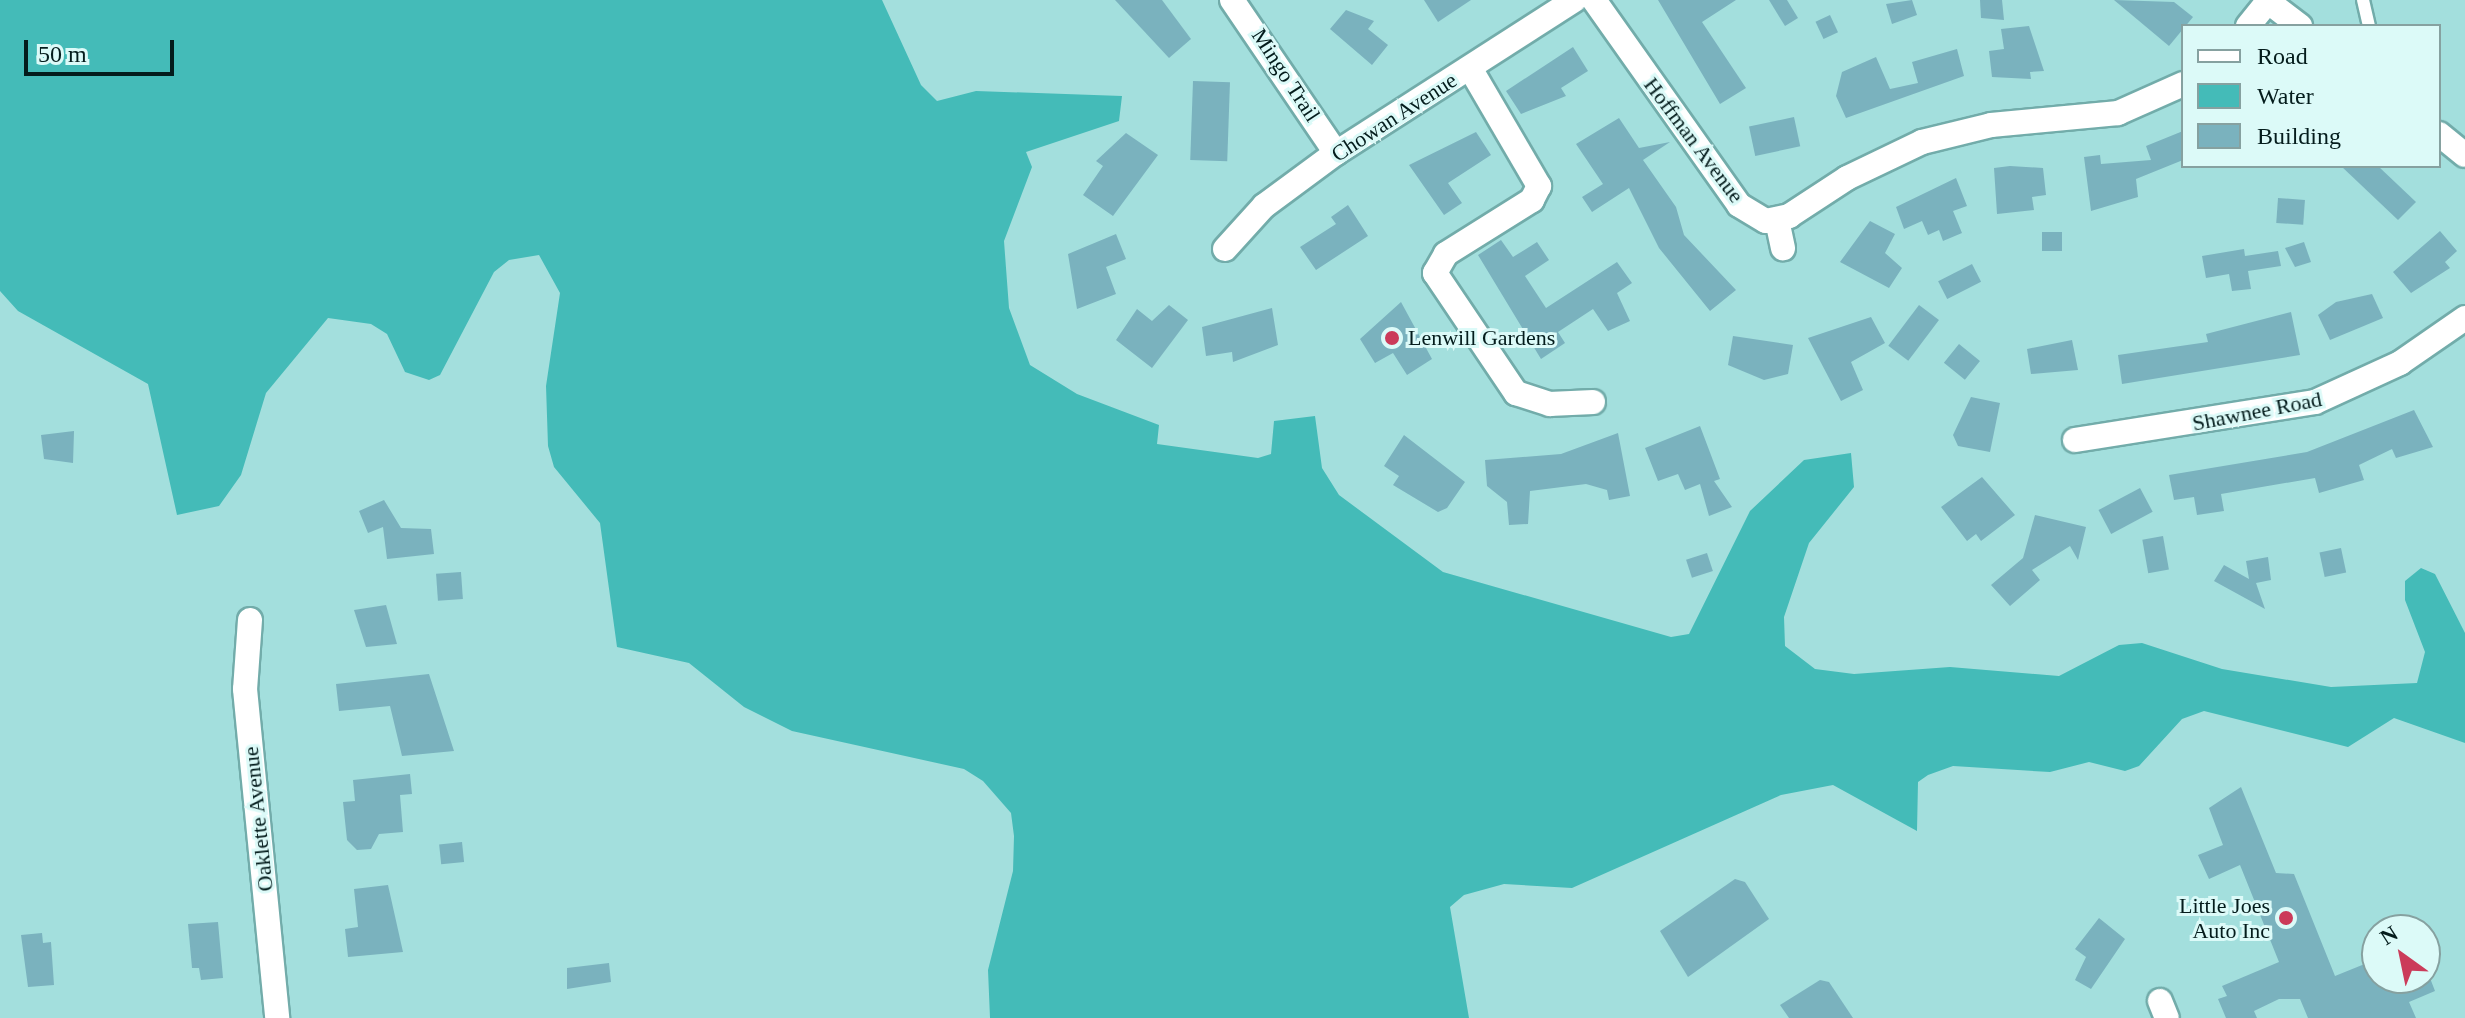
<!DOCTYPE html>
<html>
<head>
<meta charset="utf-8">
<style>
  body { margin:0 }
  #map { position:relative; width:2465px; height:1018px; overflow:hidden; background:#a3dfdd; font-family:"Times New Roman",serif }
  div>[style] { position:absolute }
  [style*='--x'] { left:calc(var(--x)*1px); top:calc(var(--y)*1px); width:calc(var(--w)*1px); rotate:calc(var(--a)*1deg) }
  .water>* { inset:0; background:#44bbb8 }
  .building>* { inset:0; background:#7ab2be; transform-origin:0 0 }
  .roads { filter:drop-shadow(2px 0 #72acaa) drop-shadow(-2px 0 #72acaa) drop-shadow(0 2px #72acaa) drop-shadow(0 -2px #72acaa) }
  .service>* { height:12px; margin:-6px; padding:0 6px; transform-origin:6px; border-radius:6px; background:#fff }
  .minor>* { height:24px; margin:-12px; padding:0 12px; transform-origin:12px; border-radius:12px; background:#fff }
  .dots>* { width:22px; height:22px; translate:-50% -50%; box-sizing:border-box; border:4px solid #dcfaf8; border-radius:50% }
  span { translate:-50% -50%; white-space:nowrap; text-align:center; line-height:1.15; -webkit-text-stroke:6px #dcfaf8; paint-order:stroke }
  .street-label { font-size:22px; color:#041c1c }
  .poi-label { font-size:22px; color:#041c1c }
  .left { translate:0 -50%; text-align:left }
  .right { translate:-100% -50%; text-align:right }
  .legend { position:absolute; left:2181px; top:24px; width:260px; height:144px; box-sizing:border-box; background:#dcfaf8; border:2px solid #86a1a0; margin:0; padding:10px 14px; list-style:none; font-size:24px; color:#041c1c }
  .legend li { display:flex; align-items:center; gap:16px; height:40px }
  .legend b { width:40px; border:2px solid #86a1a0 }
  .north { position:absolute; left:2361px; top:914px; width:80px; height:80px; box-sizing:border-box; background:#dcfaf8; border:2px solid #86a1a0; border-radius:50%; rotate:327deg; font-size:22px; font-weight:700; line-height:32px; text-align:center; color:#041c1c }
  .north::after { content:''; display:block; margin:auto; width:28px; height:36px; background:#cb3b5a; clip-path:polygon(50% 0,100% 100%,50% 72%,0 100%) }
  .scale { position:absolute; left:24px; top:40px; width:150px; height:36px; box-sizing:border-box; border:4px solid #041c1c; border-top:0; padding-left:10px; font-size:24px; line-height:28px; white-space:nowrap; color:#041c1c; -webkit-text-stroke:6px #dcfaf8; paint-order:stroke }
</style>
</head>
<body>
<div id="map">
  <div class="water">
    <div style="clip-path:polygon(0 0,882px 0,921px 85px,937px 101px,976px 91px,1122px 96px,1119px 121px,1026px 152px,1032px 167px,1004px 241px,1009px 308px,1030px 365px,1077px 394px,1159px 425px,1157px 444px,1258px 458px,1271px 454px,1274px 421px,1315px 416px,1322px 468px,1339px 495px,1443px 572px,1671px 637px,1689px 634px,1750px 511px,1804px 460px,1851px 453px,1854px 487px,1809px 543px,1784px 617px,1785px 646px,1815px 669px,1854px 674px,1950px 667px,2059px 676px,2119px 645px,2142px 643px,2222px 669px,2331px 687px,2417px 683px,2425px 652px,2405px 600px,2405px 581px,2421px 568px,2435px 574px,2465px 633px,2465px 743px,2394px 718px,2348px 747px,2204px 711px,2182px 719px,2139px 766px,2125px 771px,2089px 762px,2050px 772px,1953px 766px,1928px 775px,1918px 782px,1917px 831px,1833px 785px,1781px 795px,1572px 888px,1504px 884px,1464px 895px,1450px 907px,1469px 1018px,990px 1018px,988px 970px,1013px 871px,1014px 836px,1011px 813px,983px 781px,964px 769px,792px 731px,744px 707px,689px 663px,617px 647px,600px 523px,554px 467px,548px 446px,546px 386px,560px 293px,539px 255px,509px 260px,494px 272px,440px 375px,429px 380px,405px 372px,387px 334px,371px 324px,328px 318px,266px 393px,241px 475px,219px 506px,177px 515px,148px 384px,18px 311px,0 291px)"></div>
  </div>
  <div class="building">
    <div style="clip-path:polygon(1115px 0,1162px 0,1191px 39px,1169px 58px)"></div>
    <div style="clip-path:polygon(1424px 0,1471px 0,1438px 22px)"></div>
    <div style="clip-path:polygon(1658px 0,1736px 0,1702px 22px,1746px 88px,1720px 104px)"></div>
    <div style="clip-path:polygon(1769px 0,1787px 0,1798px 18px,1785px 26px)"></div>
    <div style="clip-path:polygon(1912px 0,1917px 15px,1892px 24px,1886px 4px)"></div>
    <div style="clip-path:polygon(1980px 0,2002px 0,2004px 20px,1981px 18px)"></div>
    <div style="clip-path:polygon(2114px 0,2174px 2px,2193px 17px,2169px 46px)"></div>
    <div style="clip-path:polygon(1346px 10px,1374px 21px,1368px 29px,1388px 45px,1372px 65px,1330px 29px)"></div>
    <div style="left:1830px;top:15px;width:19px;height:16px;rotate:65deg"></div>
    <div style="clip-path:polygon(2029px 26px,2044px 71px,2030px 72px,2031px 79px,1992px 77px,1989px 51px,2004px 49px,2001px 29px)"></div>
    <div style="clip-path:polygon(1573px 47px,1588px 71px,1561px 88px,1566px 96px,1521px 114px,1506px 91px)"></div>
    <div style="clip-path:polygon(1957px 49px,1964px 76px,1846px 118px,1836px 96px,1842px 72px,1876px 57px,1890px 89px,1918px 83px,1912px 62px)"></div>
    <div style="left:1193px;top:81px;width:37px;height:79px;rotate:2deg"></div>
    <div style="left:1794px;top:117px;width:30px;height:46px;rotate:78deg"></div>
    <div style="clip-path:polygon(1619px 118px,1639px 148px,1670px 142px,1643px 160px,1676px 207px,1684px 235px,1736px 290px,1710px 311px,1659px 248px,1629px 188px,1592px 212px,1582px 197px,1603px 184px,1576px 144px)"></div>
    <div style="clip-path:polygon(2183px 131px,2183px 160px,2136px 179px,2138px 197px,2091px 211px,2084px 157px,2100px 155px,2101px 164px,2151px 160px,2146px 146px)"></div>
    <div style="clip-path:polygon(1476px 132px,1491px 155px,1448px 183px,1462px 203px,1444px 215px,1409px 165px)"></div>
    <div style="clip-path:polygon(1126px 133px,1158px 155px,1113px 216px,1083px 195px,1103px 166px,1096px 161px)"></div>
    <div style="clip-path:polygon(2010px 166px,2043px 168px,2046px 195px,2032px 197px,2034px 210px,1997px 214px,1994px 168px)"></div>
    <div style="clip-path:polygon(2341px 166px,2378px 166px,2416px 202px,2398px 220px)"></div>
    <div style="clip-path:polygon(1956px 178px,1967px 206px,1953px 211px,1962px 233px,1943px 241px,1939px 230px,1928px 235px,1922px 221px,1904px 229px,1896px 207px)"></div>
    <div style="left:2278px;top:198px;width:27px;height:25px;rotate:4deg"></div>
    <div style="clip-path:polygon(1348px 205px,1368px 236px,1316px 270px,1300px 247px,1336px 224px,1331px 217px)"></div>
    <div style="clip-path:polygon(1870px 221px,1895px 234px,1885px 253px,1902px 268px,1889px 288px,1840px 262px)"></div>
    <div style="clip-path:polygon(2440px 231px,2457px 251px,2445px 262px,2450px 268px,2411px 293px,2393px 272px)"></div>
    <div style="left:2042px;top:232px;width:20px;height:19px"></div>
    <div style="clip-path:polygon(1116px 234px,1126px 259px,1106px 267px,1116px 294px,1077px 309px,1068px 254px)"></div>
    <div style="clip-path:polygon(1501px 240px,1513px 257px,1537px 242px,1549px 260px,1525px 276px,1546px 308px,1617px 262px,1632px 283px,1617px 293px,1630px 321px,1608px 331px,1593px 309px,1558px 332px,1565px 343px,1541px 359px,1478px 255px)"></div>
    <div style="clip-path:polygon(2304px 242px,2311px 262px,2295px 267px,2285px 248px)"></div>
    <div style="clip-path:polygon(2244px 249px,2245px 256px,2278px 251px,2281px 266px,2248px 271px,2251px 289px,2232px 291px,2229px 274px,2206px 278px,2202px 256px)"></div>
    <div style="left:1972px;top:264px;width:20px;height:38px;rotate:63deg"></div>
    <div style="clip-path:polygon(2372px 294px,2383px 318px,2330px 340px,2318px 315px,2336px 302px)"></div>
    <div style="clip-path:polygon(1401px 302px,1432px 359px,1407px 375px,1393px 353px,1375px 363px,1360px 339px)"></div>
    <div style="clip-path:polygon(1169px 305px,1188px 320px,1152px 368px,1116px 340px,1137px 309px,1152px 321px)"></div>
    <div style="left:1919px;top:305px;width:25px;height:51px;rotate:37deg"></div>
    <div style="clip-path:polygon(1272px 308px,1278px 345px,1233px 362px,1232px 352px,1206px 356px,1202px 327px)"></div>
    <div style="clip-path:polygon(2291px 312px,2300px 355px,2122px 384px,2118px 355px,2208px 342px,2206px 334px)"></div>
    <div style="clip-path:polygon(1871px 317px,1885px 343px,1851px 362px,1863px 390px,1841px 401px,1808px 338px)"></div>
    <div style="clip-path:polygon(1733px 336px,1793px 345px,1788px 374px,1764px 380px,1728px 365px)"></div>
    <div style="clip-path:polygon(2072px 340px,2078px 370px,2031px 374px,2027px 349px)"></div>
    <div style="left:1959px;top:344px;width:27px;height:24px;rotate:39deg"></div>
    <div style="clip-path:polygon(1971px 397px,2000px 403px,1990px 452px,1958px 446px,1953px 435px)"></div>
    <div style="clip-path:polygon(2414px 410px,2433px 447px,2396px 458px,2392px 449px,2359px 465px,2364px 480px,2319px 493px,2315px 478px,2221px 494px,2224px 511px,2197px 515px,2194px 497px,2174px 500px,2169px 475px,2307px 452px)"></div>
    <div style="clip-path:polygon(1700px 426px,1720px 479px,1714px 481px,1732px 507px,1709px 516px,1700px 484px,1685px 490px,1678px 474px,1658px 481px,1645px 448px)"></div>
    <div style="clip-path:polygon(74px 431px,73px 463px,44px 459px,41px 435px)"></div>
    <div style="clip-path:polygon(1618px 433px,1630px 496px,1609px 500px,1607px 490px,1586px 484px,1530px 491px,1528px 524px,1509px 525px,1507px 502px,1487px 486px,1485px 460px,1561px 454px)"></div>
    <div style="clip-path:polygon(1404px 435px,1465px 482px,1447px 508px,1438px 512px,1393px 485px,1399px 476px,1384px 466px)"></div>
    <div style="clip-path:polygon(1982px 477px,2015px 515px,1981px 541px,1976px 534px,1967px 541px,1941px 507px)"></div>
    <div style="left:2140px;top:488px;width:27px;height:47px;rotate:62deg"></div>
    <div style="clip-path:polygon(384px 500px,401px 528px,431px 529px,434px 554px,387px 559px,383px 527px,368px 533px,359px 511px)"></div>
    <div style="clip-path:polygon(2035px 515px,2086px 527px,2078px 560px,2070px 546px,2032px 570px,2040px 580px,2010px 606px,1991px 585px,2023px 558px)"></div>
    <div style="left:2163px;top:536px;width:34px;height:21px;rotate:80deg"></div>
    <div style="left:2341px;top:548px;width:25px;height:22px;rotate:78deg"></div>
    <div style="left:1707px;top:553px;width:19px;height:22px;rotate:72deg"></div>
    <div style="clip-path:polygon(2268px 557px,2271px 580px,2256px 583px,2265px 609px,2214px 581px,2224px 565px,2249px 579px,2246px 561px)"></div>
    <div style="left:461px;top:572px;width:27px;height:25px;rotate:86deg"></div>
    <div style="clip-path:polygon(386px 605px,397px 644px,366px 647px,354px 610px)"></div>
    <div style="clip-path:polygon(429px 674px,454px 751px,402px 756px,390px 706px,339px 711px,336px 684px)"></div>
    <div style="clip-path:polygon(410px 774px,412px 794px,400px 795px,403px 832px,379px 834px,371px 849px,357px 850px,347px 840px,343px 802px,355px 801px,353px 780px)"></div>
    <div style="clip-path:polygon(2241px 787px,2276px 873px,2294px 874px,2335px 976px,2377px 959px,2377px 978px,2430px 978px,2435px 991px,2409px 1002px,2416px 1018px,2308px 1018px,2300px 999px,2279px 999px,2254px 1011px,2257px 1018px,2226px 1018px,2218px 999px,2227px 996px,2222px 986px,2279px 962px,2240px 865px,2209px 879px,2198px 855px,2223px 845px,2209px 808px)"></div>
    <div style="left:462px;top:842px;width:20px;height:23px;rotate:84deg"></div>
    <div style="clip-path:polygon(1735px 879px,1745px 882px,1769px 919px,1688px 977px,1660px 931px)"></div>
    <div style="clip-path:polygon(388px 885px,403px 952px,348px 957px,345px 929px,358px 927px,354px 889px)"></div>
    <div style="clip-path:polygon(2099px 918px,2125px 939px,2091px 989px,2075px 980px,2086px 957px,2075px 949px)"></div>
    <div style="clip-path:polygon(218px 922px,223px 978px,201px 980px,199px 968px,192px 968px,188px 924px)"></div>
    <div style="clip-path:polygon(42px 933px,43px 943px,51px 942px,54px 985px,28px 987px,21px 935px)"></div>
    <div style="clip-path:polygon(609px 963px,611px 982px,567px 989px,567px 968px)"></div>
    <div style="clip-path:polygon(1820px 980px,1829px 982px,1853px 1018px,1789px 1018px,1780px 1005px)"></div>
  </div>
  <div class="roads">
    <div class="service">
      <div style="--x:2363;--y:0;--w:27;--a:77"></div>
    </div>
    <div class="minor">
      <div style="--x:1232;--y:0;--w:185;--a:55.8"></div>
      <div style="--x:1594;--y:0;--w:251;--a:54.7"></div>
      <div style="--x:1739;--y:205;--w:31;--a:31"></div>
      <div style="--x:1766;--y:221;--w:24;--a:-12"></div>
      <div style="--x:1789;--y:216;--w:69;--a:-33.2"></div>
      <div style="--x:1847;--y:178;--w:83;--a:-25.6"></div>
      <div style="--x:1922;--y:142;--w:71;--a:-13.8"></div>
      <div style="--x:1991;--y:125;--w:128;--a:-5.4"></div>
      <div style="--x:2118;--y:113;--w:71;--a:-24"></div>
      <div style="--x:2266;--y:0;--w:43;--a:37.4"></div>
      <div style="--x:2248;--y:26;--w:33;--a:-51"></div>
      <div style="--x:1470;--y:68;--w:137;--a:59.7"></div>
      <div style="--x:1539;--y:186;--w:16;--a:117"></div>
      <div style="--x:1532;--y:200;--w:102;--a:147.9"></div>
      <div style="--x:1446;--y:254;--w:22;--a:120"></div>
      <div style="--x:1435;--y:273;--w:145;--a:56"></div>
      <div style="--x:1516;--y:393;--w:36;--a:18"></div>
      <div style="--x:1550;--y:404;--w:43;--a:-2.7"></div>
      <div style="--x:2439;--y:134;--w:33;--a:39"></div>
      <div style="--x:1777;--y:220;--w:29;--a:78"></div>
      <div style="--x:1225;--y:249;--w:58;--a:-47.8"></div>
      <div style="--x:1264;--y:206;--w:89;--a:-36.4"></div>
      <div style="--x:1336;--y:153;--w:283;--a:-32.7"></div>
      <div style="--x:2075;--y:440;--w:243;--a:-9"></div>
      <div style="--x:2315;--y:402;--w:94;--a:-24.6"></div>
      <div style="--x:2400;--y:363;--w:79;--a:-34.7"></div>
      <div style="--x:250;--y:620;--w:69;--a:94.1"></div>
      <div style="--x:245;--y:689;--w:331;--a:84.4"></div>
      <div style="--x:2160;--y:1001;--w:18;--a:68"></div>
    </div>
  </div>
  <div class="dots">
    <div style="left:1392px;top:338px;background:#cb3b5a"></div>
    <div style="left:2286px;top:918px;background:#cb3b5a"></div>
  </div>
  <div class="street-label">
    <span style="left:1286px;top:75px;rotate:57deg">Mingo Trail</span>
    <span style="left:1394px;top:117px;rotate:-33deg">Chowan Avenue</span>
    <span style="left:1694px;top:140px;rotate:53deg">Hoffman Avenue</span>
    <span style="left:2257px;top:411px;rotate:-11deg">Shawnee Road</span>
    <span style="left:258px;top:819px;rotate:-96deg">Oaklette Avenue</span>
  </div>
  <div class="poi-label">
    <span class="left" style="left:1408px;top:338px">Lenwill Gardens</span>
    <span class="right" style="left:2270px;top:918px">Little Joes<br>Auto Inc</span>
  </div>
  <ul class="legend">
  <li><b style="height:10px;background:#fff"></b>Road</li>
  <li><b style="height:22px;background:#44bbb8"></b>Water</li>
  <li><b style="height:22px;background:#7ab2be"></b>Building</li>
  </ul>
  <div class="north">N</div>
  <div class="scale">50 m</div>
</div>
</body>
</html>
